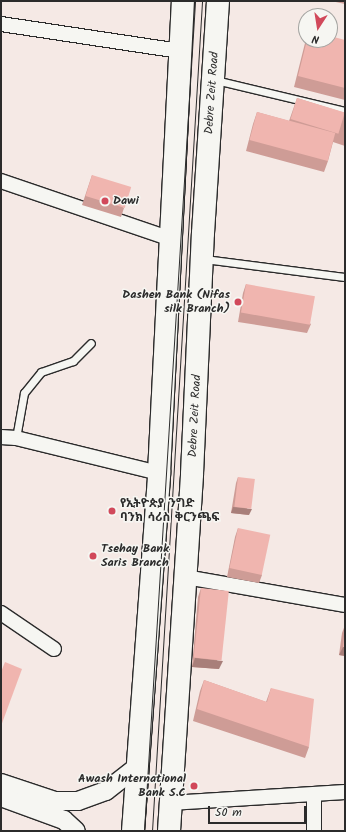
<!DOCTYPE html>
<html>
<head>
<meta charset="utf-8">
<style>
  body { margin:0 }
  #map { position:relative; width:346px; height:832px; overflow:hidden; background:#f5e9e5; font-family:Kalam,"Noto Sans Ethiopic",sans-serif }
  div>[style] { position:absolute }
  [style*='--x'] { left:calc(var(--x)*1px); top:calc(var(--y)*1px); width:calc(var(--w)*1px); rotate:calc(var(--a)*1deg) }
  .roads { filter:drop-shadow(1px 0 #2b2b2b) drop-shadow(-1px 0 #2b2b2b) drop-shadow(0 1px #2b2b2b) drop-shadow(0 -1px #2b2b2b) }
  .service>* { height:7px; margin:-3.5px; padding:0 3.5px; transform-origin:3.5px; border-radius:3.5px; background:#f6f6f2 }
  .minor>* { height:14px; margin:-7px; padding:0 7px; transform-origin:7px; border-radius:7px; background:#f6f6f2 }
  .tertiary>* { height:18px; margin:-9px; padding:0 9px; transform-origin:9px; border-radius:9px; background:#f6f6f2 }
  .primary>* { height:22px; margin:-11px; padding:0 11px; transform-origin:11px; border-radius:11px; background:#f6f6f2 }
  .tram>* { height:1px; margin:-0.5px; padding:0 0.5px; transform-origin:0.5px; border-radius:0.5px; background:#2b2b2b }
  .wall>* { inset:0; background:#ce9c96 }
  .shaded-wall>* { inset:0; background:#a87f7a }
  .building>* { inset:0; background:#f0b5af; transform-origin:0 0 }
  .dots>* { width:11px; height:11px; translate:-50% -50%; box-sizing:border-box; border:2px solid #f6f6f2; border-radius:50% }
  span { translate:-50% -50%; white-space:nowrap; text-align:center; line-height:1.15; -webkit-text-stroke:3px #f6f6f2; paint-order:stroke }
  .street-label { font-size:12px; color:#2b2b2b }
  .poi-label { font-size:12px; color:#2b2b2b; font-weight:700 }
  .left { translate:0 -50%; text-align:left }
  .right { translate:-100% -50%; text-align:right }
  .frame { position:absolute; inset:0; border:2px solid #2b2b2b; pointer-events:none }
  .north { position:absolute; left:298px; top:8px; width:40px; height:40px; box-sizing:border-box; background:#f6f6f2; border:1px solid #a5a5a2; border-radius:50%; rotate:192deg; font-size:11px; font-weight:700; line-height:16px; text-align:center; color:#2b2b2b }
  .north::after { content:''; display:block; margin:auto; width:14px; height:18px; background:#d1495b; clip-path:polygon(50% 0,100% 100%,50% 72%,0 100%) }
  .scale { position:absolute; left:208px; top:806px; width:98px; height:18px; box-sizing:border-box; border:2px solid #2b2b2b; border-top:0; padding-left:5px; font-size:12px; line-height:14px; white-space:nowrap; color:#2b2b2b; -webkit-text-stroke:3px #f6f6f2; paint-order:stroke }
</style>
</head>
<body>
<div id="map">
  <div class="roads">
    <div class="service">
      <div style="--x:215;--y:80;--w:134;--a:13.4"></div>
      <div style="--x:204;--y:259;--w:142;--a:7.3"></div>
      <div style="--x:16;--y:438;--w:46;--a:-79.9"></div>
      <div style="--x:24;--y:393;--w:27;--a:-51"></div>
      <div style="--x:41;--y:372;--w:34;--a:-19"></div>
      <div style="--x:73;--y:361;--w:25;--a:-45"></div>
    </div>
    <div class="minor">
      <div style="--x:1;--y:24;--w:180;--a:8.6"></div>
      <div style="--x:1;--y:181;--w:180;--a:18.8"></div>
      <div style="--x:1;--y:437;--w:15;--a:4"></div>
      <div style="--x:16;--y:438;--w:147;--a:13.8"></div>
      <div style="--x:186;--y:577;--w:161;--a:10"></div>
      <div style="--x:1;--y:613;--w:64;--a:34.2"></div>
      <div style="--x:170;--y:803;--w:175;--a:-3.6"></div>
      <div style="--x:314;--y:831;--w:36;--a:-90"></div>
    </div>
    <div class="tertiary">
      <div style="--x:1;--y:783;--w:57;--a:18.4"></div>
      <div style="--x:55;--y:801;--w:23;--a:0"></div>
      <div style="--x:78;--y:801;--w:30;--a:-20"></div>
      <div style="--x:106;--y:791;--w:39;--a:-38"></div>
      <div style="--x:1;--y:797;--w:67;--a:20.1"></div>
      <div style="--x:64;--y:820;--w:16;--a:43"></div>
    </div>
    <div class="primary">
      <div style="--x:133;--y:831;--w:359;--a:-85.8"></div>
      <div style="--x:159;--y:473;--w:473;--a:-87.1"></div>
      <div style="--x:169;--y:831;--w:358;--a:-86.3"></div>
      <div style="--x:192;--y:474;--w:241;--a:-87.4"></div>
      <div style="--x:203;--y:233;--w:232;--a:-86.3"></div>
    </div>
  </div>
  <div class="tram">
    <div style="--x:144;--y:831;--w:832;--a:-86.48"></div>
    <div style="--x:152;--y:831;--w:832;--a:-86.55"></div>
  </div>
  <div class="wall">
    <div style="clip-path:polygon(331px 1px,345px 1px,345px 4px)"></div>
    <div style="clip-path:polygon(306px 39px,306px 40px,345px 40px,345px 100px,294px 87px)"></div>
    <div style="clip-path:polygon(297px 98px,345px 113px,345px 146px,333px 142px,328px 161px,324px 172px,246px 151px,253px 124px,257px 112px,289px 121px)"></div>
    <div style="clip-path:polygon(92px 175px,124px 208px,121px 217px,82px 205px)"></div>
    <div style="clip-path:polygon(246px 284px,311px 324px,307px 333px,238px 322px,243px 293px)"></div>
    <div style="clip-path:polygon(238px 477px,249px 515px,231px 513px,236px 483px)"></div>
    <div style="clip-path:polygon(238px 528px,262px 575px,259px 583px,227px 577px,235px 537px)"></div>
    <div style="clip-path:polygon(345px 541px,345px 553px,344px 553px)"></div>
    <div style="clip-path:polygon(201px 588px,219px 669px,192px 667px,198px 597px)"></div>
    <div style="clip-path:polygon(345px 625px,345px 656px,339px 655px,342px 633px)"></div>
    <div style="clip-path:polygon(204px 680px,266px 702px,271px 688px,309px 747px,305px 758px,193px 721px,200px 691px)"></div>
  </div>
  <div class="shaded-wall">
    <div style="clip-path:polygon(233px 507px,252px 509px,249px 515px,231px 513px)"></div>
    <div style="clip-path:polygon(343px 647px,345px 647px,345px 656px,339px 655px)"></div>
    <div style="clip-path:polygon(195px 658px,223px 661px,219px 669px,192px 667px)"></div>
  </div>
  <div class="building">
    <div style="clip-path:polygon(330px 36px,345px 40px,345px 88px,298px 76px,307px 40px,330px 40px)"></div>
    <div style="left:297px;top:98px;width:50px;height:22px;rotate:17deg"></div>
    <div style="left:257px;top:112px;width:81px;height:29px;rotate:15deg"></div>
    <div style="left:92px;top:175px;width:41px;height:22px;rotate:17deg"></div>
    <div style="left:246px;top:284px;width:70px;height:29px;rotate:10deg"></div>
    <div style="left:238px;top:477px;width:17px;height:30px;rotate:7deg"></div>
    <div style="left:238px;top:528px;width:33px;height:41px;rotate:12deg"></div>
    <div style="left:201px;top:588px;width:28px;height:70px;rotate:6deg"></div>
    <div style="clip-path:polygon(345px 625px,345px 647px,343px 647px)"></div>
    <div style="clip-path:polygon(5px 662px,22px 669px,1px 726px,1px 672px)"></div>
    <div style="clip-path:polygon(204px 680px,267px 702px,271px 688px,314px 699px,309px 747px,197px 709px)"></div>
  </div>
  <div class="dots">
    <div style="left:105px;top:201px;background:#d1495b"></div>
    <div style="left:238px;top:302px;background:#d1495b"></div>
    <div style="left:112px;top:511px;background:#d1495b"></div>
    <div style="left:93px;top:556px;background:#d1495b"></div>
    <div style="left:194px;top:786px;background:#d1495b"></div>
  </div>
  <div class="street-label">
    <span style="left:212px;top:93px;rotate:-86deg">Debre Zeit Road</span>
    <span style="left:195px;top:416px;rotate:-87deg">Debre Zeit Road</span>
  </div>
  <div class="poi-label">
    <span class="left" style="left:113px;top:201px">Dawi</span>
    <span class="right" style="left:230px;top:302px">Dashen Bank (Nifas<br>silk Branch)</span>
    <span class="left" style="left:120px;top:511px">የኢትዮጵያ ንግድ<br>ባንክ ሳሪስ ቅርንጫፍ</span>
    <span class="left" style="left:101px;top:556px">Tsehay Bank<br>Saris Branch</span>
    <span class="right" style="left:186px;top:786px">Awash International<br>Bank S.C</span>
  </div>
  <div class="frame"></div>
  <div class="north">N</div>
  <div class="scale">50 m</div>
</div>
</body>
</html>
